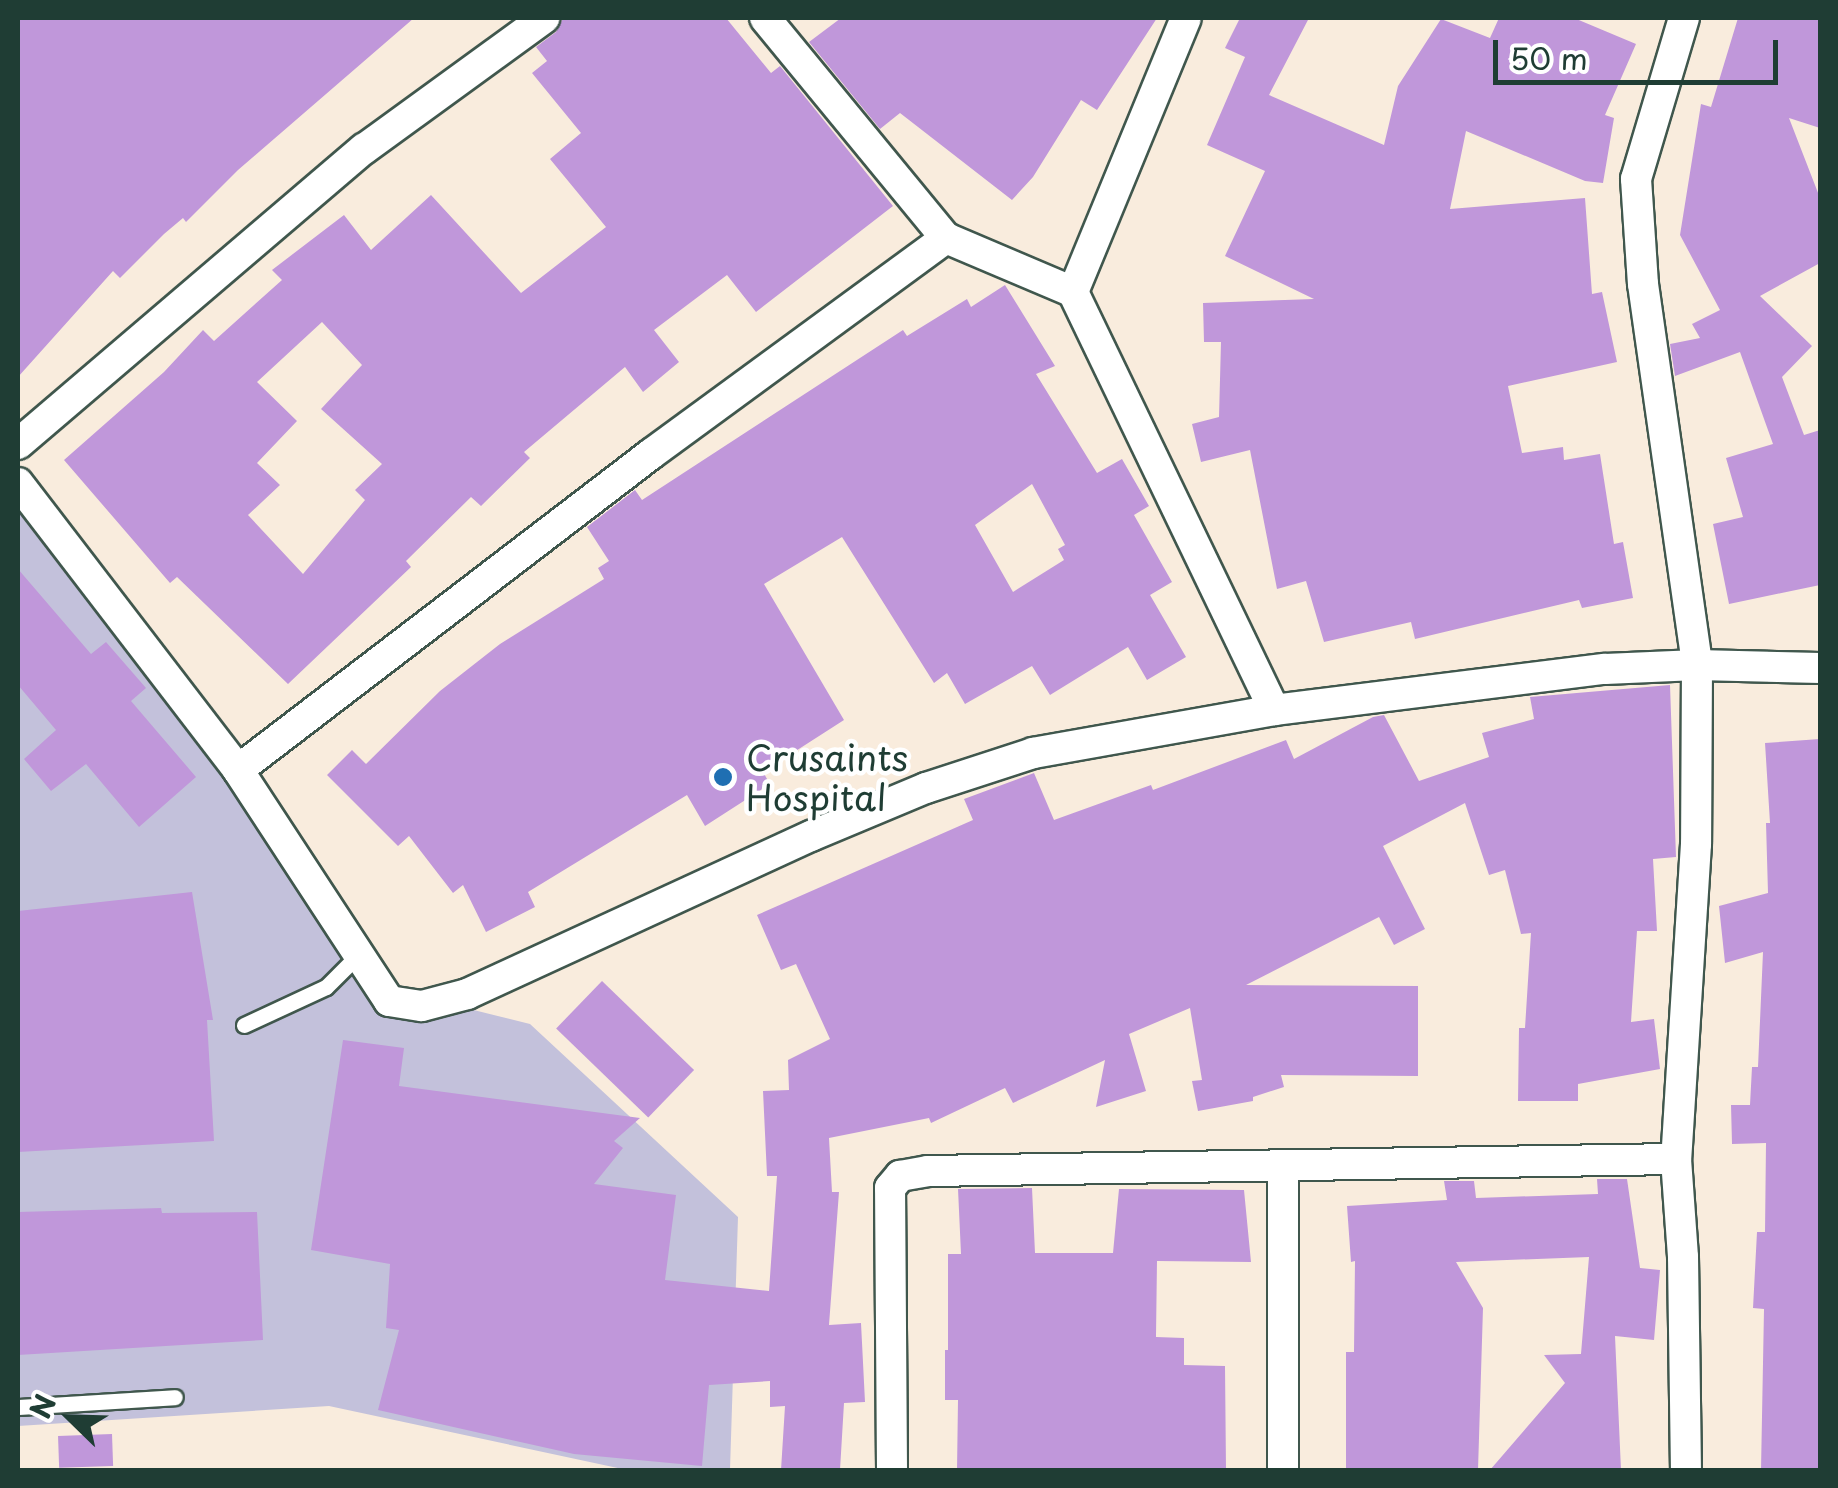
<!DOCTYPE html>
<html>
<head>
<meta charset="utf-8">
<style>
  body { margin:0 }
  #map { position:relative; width:1838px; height:1488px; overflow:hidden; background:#f9ecdd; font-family:"Playpen Sans",sans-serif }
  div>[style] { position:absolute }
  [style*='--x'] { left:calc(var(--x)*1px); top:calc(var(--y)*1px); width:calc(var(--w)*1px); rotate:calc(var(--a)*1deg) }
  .industrial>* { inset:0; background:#c3c1db }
  .building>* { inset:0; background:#c097da; transform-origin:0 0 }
  .roads { filter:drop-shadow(2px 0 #40574d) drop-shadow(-2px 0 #40574d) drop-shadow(0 2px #40574d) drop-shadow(0 -2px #40574d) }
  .lane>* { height:15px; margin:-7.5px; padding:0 7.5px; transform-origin:7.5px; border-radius:7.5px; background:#fff }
  .street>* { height:30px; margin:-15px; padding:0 15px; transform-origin:15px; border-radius:15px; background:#fff }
  .dots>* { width:28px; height:28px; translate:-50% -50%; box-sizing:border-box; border:5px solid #fff; border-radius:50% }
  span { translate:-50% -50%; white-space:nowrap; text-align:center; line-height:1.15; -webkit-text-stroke:9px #fff; paint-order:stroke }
  .poi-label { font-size:35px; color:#1f3d34 }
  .left { translate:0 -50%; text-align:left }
  .frame { position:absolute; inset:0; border:20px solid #1f3d34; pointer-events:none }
  .north { position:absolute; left:20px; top:1368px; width:100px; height:100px; -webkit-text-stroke:8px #fff; paint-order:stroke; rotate:293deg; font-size:28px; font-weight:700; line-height:40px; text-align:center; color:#1f3d34 }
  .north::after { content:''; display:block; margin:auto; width:35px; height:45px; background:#1f3d34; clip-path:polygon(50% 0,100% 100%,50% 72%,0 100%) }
  .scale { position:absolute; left:1493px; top:40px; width:285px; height:45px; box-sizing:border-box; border:5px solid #1f3d34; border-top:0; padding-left:12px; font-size:30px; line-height:35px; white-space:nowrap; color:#1f3d34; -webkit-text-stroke:8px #fff; paint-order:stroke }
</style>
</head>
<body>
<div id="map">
  <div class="industrial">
    <div style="clip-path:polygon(18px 502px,249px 790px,377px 986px,530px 1024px,738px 1217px,730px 1470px,627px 1470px,329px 1406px,18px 1426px)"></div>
  </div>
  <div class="building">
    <div style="clip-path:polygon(18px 18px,414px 18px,238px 170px,186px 222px,183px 218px,164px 234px,120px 278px,113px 271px,18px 377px)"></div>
    <div style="clip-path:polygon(evenodd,563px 18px,726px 18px,771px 73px,780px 66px,893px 206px,756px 312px,727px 275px,654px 330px,679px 362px,643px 392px,625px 367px,524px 452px,530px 458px,481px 506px,471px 497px,406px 561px,411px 567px,288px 684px,177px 577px,170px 583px,64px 460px,164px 372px,203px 330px,214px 341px,282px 280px,272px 270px,344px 215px,371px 250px,431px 195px,521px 293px,606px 227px,550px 159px,581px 133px,532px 73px,547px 61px,536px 47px,556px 32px,563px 18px,322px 322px,362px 365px,321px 409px,382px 464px,355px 490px,365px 500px,303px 574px,248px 515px,280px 485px,257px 463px,297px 421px,257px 382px,322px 322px)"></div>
    <div style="clip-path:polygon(841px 18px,1157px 18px,1097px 110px,1081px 100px,1033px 177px,1012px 200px,900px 113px,880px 129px,809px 42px)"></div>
    <div style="clip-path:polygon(1240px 18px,1309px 18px,1269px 95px,1384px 145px,1398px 86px,1441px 19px,1490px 38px,1499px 18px,1574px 18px,1636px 44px,1605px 115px,1614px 118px,1603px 183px,1585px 181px,1466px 131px,1450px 209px,1585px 198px,1592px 294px,1602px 292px,1617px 362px,1508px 386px,1522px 453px,1563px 447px,1564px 460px,1600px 454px,1614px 544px,1623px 542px,1633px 598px,1582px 608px,1579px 600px,1415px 639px,1411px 622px,1324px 642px,1306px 581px,1277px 589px,1250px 450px,1201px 462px,1192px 424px,1219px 417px,1221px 342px,1204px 342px,1203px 303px,1314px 299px,1225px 256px,1265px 171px,1207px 145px,1245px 57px,1225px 48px)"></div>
    <div style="clip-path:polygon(1738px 18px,1820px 18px,1820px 128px,1789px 118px,1820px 198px,1820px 263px,1760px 296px,1812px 346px,1782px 377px,1804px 435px,1820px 430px,1820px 585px,1729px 604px,1713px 524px,1743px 517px,1726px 458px,1773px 444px,1740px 352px,1675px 376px,1670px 344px,1700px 338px,1692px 324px,1720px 310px,1680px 235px,1701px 104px,1711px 107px)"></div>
    <div style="clip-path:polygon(evenodd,1005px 285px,1055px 366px,1036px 374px,1097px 473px,1122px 459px,1149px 506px,1134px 515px,1172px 582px,1150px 595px,1186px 657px,1147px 680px,1128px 647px,1050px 695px,1032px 666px,965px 704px,947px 673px,934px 683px,842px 537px,764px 584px,844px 720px,763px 772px,770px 784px,705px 826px,687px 795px,528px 892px,535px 907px,486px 932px,463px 885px,453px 893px,409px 836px,398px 846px,327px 775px,352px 750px,366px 764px,440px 691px,500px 644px,604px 579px,598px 568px,609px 561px,587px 527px,635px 490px,642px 500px,903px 330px,907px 336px,967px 299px,971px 307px,1005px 285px,1032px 484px,1065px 545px,1058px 549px,1064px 560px,1013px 592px,975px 525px,1032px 484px)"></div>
    <div style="clip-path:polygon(18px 569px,91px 654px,106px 642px,146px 688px,131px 701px,196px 777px,139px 827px,86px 764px,51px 791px,24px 759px,56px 730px,18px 685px)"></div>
    <div style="clip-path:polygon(1670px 685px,1676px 857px,1653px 859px,1657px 931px,1637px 931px,1631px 1022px,1654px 1019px,1660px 1069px,1578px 1084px,1578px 1101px,1518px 1101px,1519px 1028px,1525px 1028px,1531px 933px,1521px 934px,1505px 870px,1489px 875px,1465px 803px,1383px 846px,1425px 929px,1394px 945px,1379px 917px,1246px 985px,1418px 986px,1418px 1076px,1281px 1075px,1284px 1087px,1253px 1097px,1253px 1101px,1198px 1111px,1192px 1081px,1202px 1080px,1190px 1008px,1129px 1034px,1146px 1091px,1096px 1107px,1105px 1060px,1013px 1103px,1005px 1088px,931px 1123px,929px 1118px,829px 1138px,832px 1192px,839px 1192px,829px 1325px,861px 1323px,865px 1402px,844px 1403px,840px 1470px,781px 1470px,785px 1406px,770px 1407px,770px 1381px,709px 1385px,702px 1466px,574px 1454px,378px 1410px,399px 1330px,386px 1328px,390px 1264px,311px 1250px,343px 1040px,404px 1048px,399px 1086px,640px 1118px,614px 1141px,623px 1148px,594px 1184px,676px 1195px,665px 1280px,769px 1291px,777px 1176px,767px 1176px,763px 1091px,789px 1090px,788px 1060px,830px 1039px,796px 964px,781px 970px,757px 915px,973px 820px,964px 799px,1034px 773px,1054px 820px,1151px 785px,1153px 790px,1286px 740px,1294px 759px,1373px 717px,1384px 715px,1419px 781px,1489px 757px,1482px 733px,1534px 719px,1530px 697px)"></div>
    <div style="clip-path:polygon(1820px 739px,1820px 1470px,1761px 1470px,1764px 1309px,1753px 1308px,1757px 1232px,1765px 1232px,1766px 1143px,1732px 1144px,1731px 1105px,1750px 1105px,1752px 1067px,1758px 1067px,1763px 952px,1725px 963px,1719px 906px,1768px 893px,1766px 823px,1770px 823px,1765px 743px)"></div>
    <div style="clip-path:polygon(192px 892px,213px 1020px,207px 1020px,214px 1141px,18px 1152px,18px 911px)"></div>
    <div style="left:602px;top:981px;width:128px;height:66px;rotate:44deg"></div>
    <div style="clip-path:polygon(1597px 1179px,1627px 1179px,1640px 1268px,1660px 1270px,1654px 1340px,1615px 1336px,1621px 1470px,1490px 1470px,1565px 1383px,1544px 1355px,1581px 1354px,1589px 1257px,1456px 1262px,1483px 1308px,1478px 1470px,1346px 1470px,1346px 1352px,1354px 1352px,1355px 1261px,1351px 1262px,1347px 1206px,1447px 1200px,1444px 1181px,1474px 1181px,1476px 1198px,1598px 1194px)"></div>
    <div style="clip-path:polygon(1032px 1188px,1035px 1253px,1113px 1253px,1119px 1189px,1244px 1190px,1251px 1262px,1157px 1261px,1156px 1337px,1184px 1338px,1184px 1365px,1225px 1366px,1226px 1470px,957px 1470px,958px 1400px,945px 1400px,945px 1350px,948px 1350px,948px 1254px,961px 1254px,958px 1189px)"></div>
    <div style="clip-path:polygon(161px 1208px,162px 1213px,257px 1212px,263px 1340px,18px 1355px,18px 1212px)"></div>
    <div style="left:112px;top:1434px;width:32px;height:54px;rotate:88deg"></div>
  </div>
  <div class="roads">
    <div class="lane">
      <div style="--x:244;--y:1025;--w:90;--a:-24.9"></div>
      <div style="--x:326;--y:987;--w:49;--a:-45"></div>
      <div style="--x:18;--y:1407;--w:157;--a:-3.6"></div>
    </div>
    <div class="street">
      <div style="--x:765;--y:18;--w:285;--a:50.6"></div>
      <div style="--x:946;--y:238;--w:138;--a:23"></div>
      <div style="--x:1073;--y:292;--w:464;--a:64.3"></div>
      <div style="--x:1684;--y:18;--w:168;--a:106.6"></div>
      <div style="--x:1636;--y:179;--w:105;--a:86.2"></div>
      <div style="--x:1643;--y:284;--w:385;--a:81.9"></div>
      <div style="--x:1697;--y:665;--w:179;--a:90.3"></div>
      <div style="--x:1696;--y:844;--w:316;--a:93.6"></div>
      <div style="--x:1676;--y:1159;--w:98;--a:85.9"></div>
      <div style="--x:1683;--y:1257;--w:213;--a:89.2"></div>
      <div style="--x:1073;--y:292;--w:296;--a:-67.6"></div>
      <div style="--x:18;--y:444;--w:455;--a:-40.5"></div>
      <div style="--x:364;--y:149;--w:223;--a:-36"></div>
      <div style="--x:18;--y:483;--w:362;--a:52.5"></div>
      <div style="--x:238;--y:770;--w:276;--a:56.8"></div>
      <div style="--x:389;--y:1001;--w:33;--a:9"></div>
      <div style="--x:422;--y:1006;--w:47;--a:-14.9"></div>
      <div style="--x:467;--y:994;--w:379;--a:-24.7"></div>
      <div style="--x:811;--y:836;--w:125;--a:-22.7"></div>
      <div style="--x:926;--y:788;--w:113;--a:-18.1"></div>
      <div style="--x:1033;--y:753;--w:245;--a:-10.1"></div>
      <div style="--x:1274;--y:710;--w:334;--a:-7.1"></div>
      <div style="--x:1605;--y:669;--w:92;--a:-2.5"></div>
      <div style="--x:1697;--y:665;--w:123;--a:1.4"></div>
      <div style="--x:238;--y:770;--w:520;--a:-37.42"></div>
      <div style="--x:651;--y:454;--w:366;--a:-36.2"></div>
      <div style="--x:1283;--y:1168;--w:302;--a:90"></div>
      <div style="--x:892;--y:1470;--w:282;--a:-90.4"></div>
      <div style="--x:890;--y:1188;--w:16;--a:-50"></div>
      <div style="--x:900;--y:1176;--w:28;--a:-10"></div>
      <div style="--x:928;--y:1171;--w:748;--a:-0.92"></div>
    </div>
  </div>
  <div class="dots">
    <div style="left:723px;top:777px;background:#1f6fb2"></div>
  </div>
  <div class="poi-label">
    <span class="left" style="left:746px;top:777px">Crusaints<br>Hospital</span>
  </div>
  <div class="frame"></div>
  <div class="north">N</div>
  <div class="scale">50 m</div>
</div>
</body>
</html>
